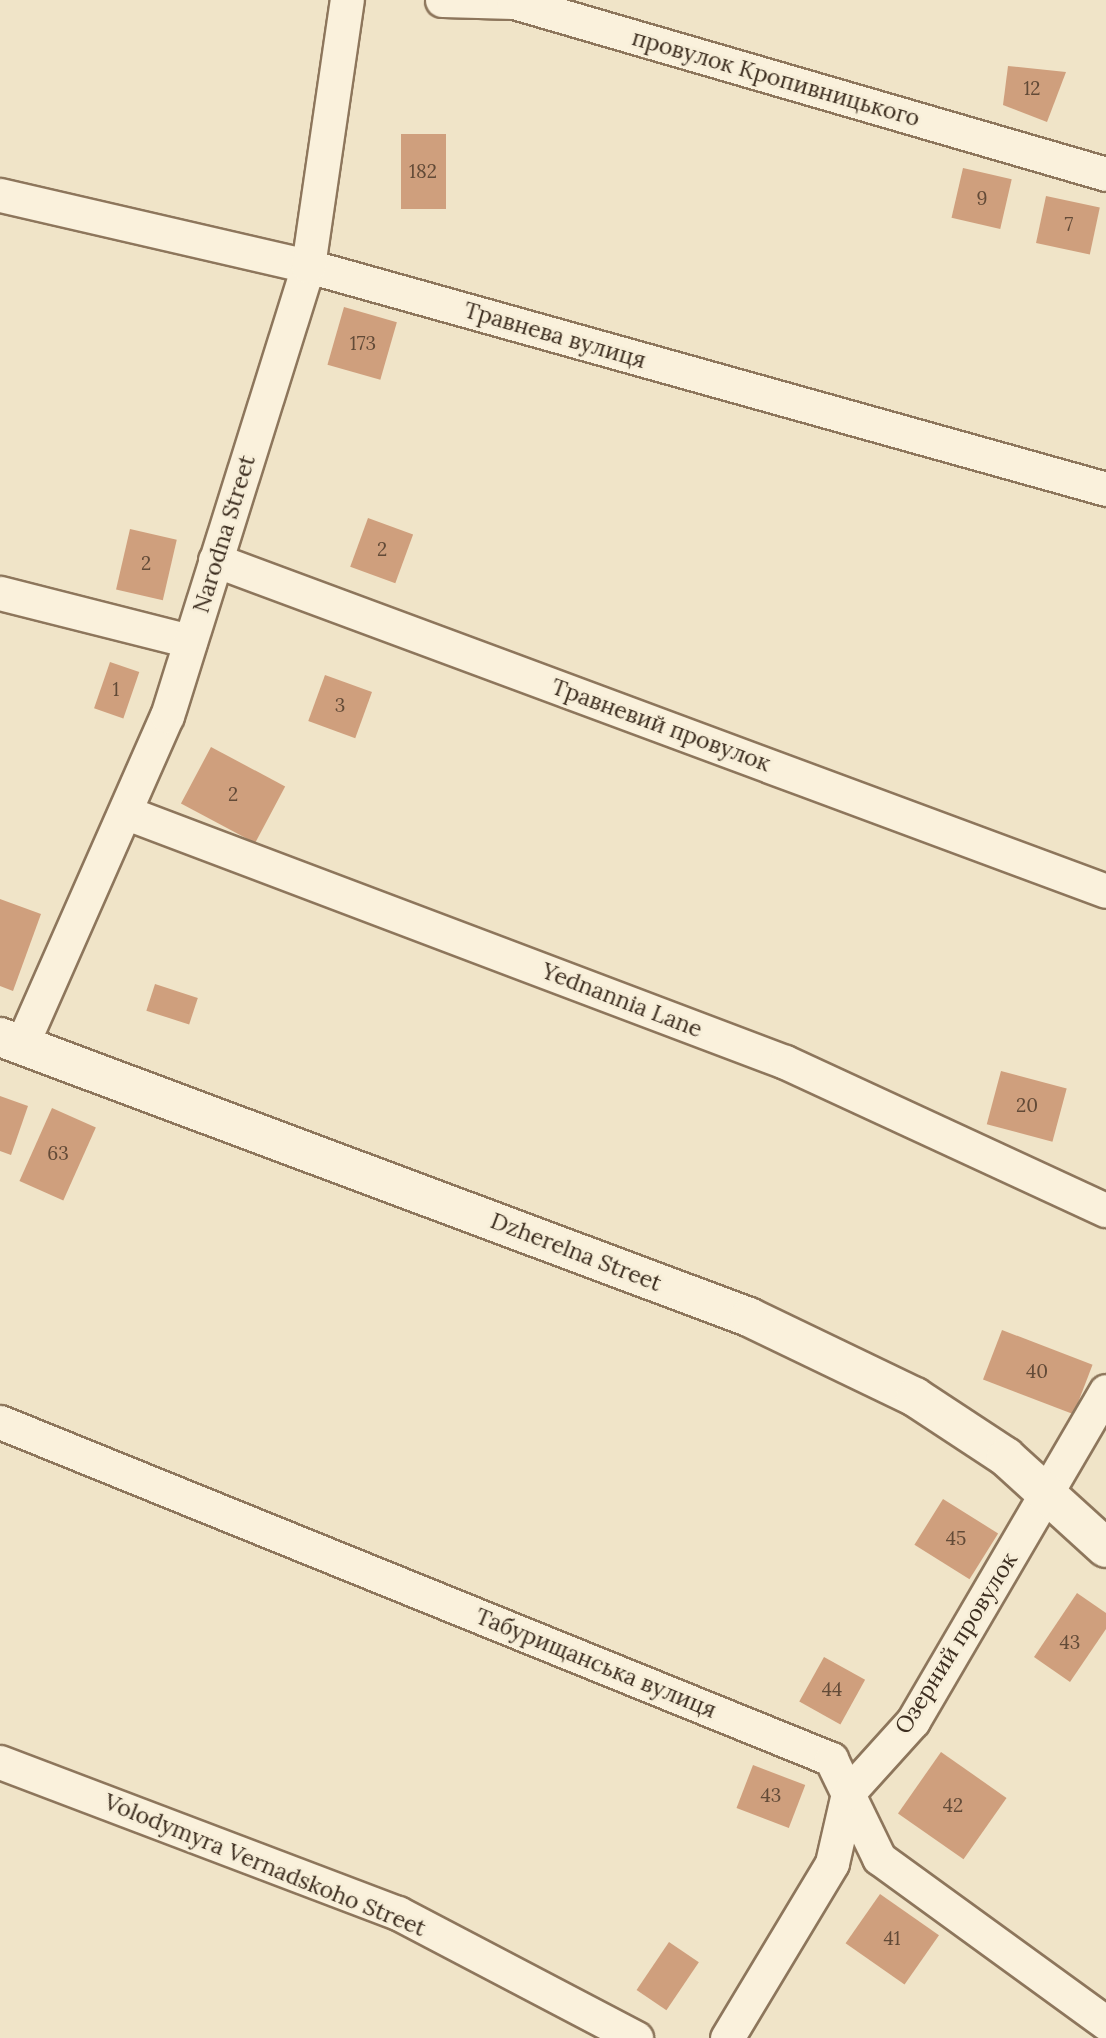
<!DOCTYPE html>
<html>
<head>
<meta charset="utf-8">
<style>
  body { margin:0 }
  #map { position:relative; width:1106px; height:2038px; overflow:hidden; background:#f0e4c8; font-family:Lora,serif }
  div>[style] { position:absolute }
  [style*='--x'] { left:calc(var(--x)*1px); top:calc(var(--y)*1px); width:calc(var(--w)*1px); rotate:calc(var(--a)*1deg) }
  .building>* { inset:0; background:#cf9f7d; transform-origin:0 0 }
  .roads { filter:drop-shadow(2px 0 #8d765c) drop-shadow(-2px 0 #8d765c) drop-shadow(0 2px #8d765c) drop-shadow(0 -2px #8d765c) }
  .minor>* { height:33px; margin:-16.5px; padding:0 16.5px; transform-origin:16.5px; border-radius:16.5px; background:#faf1dc }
  .tertiary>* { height:38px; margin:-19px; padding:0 19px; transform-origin:19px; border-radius:19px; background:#faf1dc }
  span { translate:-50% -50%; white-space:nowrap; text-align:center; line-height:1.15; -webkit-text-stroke:5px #f7eed8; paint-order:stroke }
  .number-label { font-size:19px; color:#624a37 }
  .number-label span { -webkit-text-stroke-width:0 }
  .street-label { font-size:23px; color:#3d2e20 }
</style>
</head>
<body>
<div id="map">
  <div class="building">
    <div style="clip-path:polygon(1008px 66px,1066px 72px,1047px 122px,1003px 105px)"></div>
    <div style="left:401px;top:134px;width:45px;height:75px"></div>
    <div style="left:963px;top:168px;width:50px;height:51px;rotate:13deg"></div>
    <div style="left:1046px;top:196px;width:55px;height:48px;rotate:12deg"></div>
    <div style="left:344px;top:307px;width:55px;height:60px;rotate:16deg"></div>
    <div style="left:368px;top:518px;width:48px;height:52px;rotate:20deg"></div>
    <div style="left:130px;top:529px;width:48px;height:62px;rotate:13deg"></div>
    <div style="left:110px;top:662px;width:31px;height:49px;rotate:19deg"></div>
    <div style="left:325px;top:675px;width:50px;height:49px;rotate:20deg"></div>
    <div style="left:211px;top:747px;width:84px;height:64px;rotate:28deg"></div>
    <div style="clip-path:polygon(0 899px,41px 914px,13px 991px,0 986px)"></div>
    <div style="left:155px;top:984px;width:45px;height:28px;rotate:18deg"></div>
    <div style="left:1001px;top:1071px;width:68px;height:55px;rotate:15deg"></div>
    <div style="clip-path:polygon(0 1096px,28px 1106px,11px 1155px,0 1151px)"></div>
    <div style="left:52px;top:1108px;width:48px;height:80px;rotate:24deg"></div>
    <div style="left:1002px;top:1330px;width:97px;height:53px;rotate:21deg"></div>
    <div style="left:943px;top:1499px;width:65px;height:54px;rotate:32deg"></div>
    <div style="clip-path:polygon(1077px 1593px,1106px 1613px,1106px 1629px,1070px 1682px,1034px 1657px)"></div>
    <div style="left:824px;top:1657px;width:47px;height:51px;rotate:29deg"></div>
    <div style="left:941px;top:1752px;width:80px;height:75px;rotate:35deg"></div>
    <div style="left:753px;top:1765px;width:56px;height:46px;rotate:21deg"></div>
    <div style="left:880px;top:1894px;width:72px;height:60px;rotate:35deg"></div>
    <div style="left:669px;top:1942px;width:36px;height:58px;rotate:34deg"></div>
  </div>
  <div class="roads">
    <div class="minor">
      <div style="--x:442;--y:0;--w:72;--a:1.6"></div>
      <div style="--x:514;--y:2;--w:616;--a:16.2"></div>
      <div style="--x:0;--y:195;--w:316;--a:13"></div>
      <div style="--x:308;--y:266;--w:829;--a:15.61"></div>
      <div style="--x:215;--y:560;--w:950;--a:20.38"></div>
      <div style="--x:0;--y:593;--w:196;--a:14.2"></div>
      <div style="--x:127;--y:813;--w:704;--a:20.73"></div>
      <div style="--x:785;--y:1062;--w:353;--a:24.8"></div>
      <div style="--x:22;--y:1044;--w:359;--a:-66.2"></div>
      <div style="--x:167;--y:716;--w:472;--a:-72.6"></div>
      <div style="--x:308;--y:266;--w:269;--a:-81.7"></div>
      <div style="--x:0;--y:1422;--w:897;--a:22.07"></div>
      <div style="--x:831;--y:1759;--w:110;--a:64.1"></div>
      <div style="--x:879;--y:1858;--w:281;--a:36"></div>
      <div style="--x:0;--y:1762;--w:426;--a:20.8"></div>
      <div style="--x:398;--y:1913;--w:269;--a:27.7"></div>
      <div style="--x:727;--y:2038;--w:204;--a:-59"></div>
      <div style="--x:832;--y:1863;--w:72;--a:-77.1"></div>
      <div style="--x:848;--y:1793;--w:97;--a:-47.9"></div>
      <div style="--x:913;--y:1721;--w:382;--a:-59.7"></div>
    </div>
    <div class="tertiary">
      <div style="--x:0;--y:1037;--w:800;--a:20.5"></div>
      <div style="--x:749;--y:1317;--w:184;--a:25.7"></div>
      <div style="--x:915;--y:1397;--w:109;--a:33.4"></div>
      <div style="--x:1006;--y:1457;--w:135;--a:42.3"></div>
    </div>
  </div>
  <div class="number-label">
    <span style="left:1032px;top:89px">12</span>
    <span style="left:423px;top:172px">182</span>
    <span style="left:982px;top:199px">9</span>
    <span style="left:1069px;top:225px">7</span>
    <span style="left:363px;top:344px">173</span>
    <span style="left:382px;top:550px">2</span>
    <span style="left:146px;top:564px">2</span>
    <span style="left:116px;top:690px">1</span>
    <span style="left:340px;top:706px">3</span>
    <span style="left:233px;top:795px">2</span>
    <span style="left:1027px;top:1106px">20</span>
    <span style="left:58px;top:1154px">63</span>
    <span style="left:1037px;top:1372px">40</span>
    <span style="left:956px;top:1539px">45</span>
    <span style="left:1070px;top:1643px">43</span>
    <span style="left:832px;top:1690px">44</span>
    <span style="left:771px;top:1796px">43</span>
    <span style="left:953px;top:1806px">42</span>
    <span style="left:892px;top:1939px">41</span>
  </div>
  <div class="street-label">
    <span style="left:776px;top:78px;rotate:16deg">провулок Кропивницького</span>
    <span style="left:555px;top:335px;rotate:16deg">Травнева вулиця</span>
    <span style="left:224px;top:534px;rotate:-73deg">Narodna Street</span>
    <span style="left:661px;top:725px;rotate:20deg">Травневий провулок</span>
    <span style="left:622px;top:1000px;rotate:21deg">Yednannia Lane</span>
    <span style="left:576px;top:1252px;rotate:21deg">Dzherelna Street</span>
    <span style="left:956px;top:1643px;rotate:-58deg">Озерний провулок</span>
    <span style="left:596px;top:1663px;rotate:22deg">Табурищанська вулиця</span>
    <span style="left:265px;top:1865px;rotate:22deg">Volodymyra Vernadskoho Street</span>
  </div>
</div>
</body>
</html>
